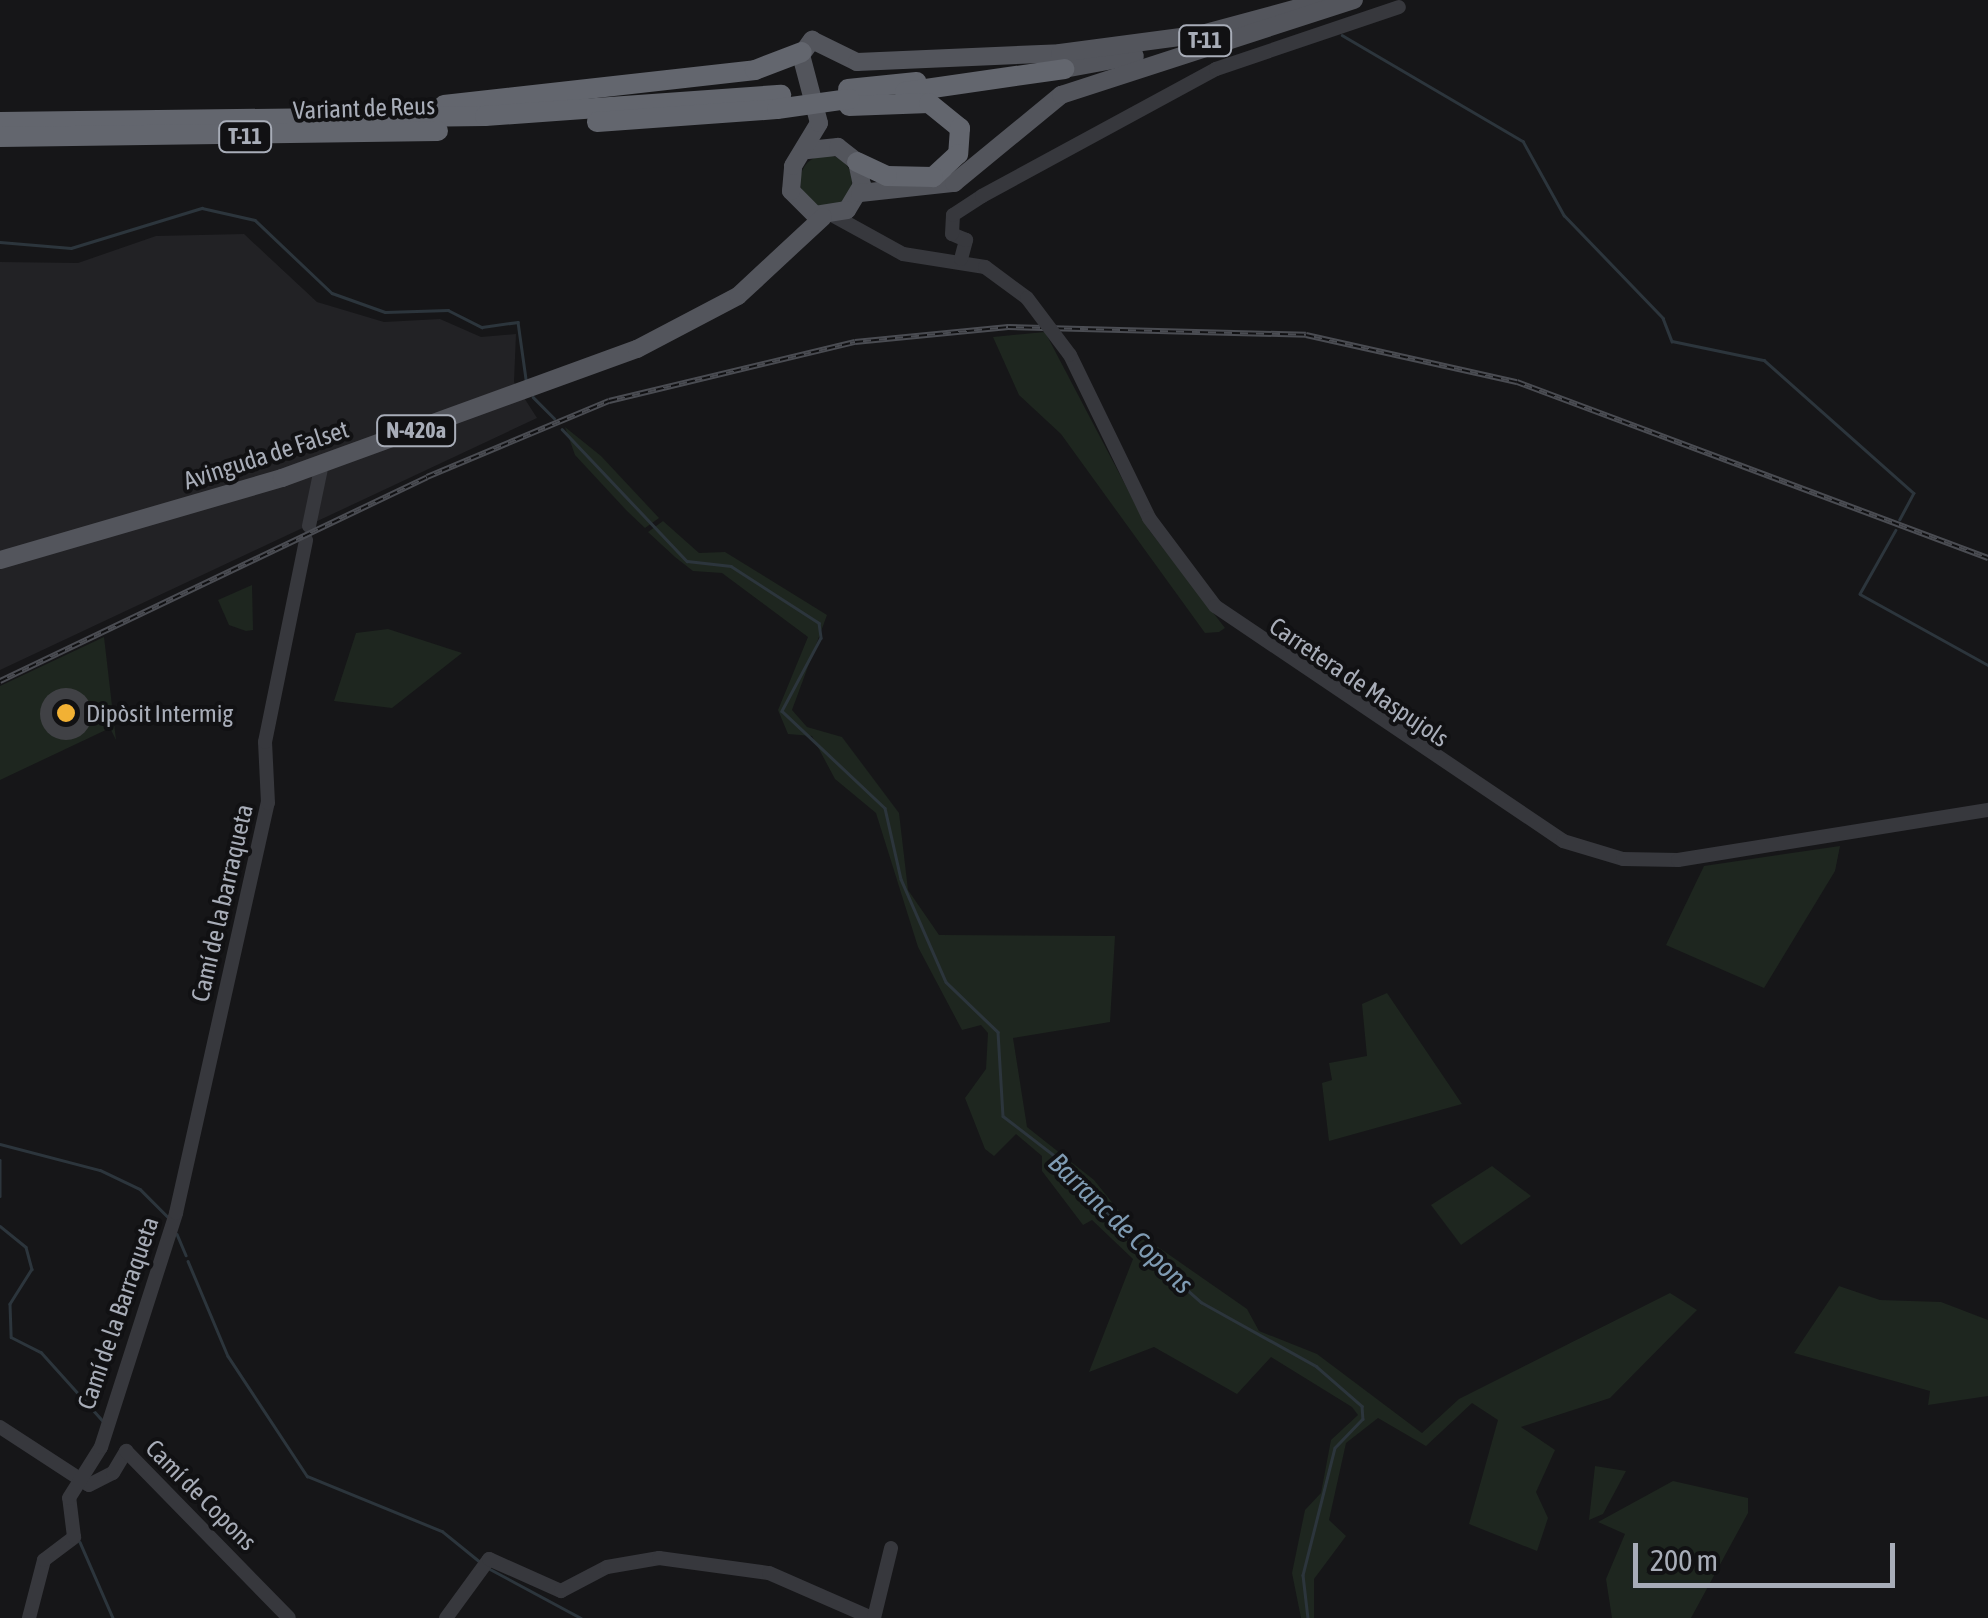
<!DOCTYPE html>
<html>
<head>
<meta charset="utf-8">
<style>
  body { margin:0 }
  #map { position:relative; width:1988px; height:1618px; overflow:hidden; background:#161618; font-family:"Asap Condensed",sans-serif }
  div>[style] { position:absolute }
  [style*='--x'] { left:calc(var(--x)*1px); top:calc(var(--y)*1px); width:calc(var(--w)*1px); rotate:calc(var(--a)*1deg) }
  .built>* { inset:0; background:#222225 }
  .green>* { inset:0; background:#1e261f }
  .round { border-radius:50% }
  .stream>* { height:2.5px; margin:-1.25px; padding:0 1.25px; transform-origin:1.25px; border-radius:1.25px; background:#2c353c }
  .building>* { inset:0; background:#404145 }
  .minor>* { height:14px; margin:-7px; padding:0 7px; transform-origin:7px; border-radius:7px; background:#37383d }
  .major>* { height:18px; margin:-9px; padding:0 9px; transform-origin:9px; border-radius:9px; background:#53555c }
  .highway>* { height:20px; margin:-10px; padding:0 10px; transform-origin:10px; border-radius:10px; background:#63666e }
  .rail>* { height:6px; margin-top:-3px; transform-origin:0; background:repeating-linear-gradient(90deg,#111113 0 8px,#4a4c52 0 16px); box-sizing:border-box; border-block:2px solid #4a4c52 }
  .minor-bridge>* { height:14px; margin:-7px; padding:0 7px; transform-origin:7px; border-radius:7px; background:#37383d }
  .highway-bridge>* { height:20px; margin:-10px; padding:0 10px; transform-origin:10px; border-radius:10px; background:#63666e }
  .dots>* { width:28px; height:28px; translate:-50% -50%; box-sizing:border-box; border:5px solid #111113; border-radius:50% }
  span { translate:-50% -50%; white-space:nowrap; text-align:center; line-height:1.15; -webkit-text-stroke:8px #111113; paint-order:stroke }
  .shield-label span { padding:2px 8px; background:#111113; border:2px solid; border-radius:8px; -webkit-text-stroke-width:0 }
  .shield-label { font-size:22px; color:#a8adb8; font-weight:700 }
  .street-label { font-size:25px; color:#a8adb8 }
  .poi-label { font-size:25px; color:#a8adb8 }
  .left { translate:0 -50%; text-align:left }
  .water-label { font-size:28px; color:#7f9bb3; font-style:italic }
  .scale { position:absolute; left:1633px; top:1543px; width:262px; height:45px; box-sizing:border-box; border:5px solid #a8adb8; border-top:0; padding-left:12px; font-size:30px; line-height:35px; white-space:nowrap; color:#a8adb8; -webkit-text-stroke:8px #111113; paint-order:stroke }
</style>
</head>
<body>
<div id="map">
  <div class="built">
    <div style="clip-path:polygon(244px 234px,317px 302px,384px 322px,440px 319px,481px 337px,516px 334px,514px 382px,537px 418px,0 670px,0 262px,78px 263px,156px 236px)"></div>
  </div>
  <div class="green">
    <div class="round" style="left:800px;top:155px;width:52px;height:52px"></div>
    <div style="clip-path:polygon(1045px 332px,1149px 530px,1225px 628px,1219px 632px,1205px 633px,1061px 434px,1019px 395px,993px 337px)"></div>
    <div style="clip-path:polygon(565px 427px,601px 456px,659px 518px,645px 528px,627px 511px,575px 455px)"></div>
    <div style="clip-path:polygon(663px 521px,699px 553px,725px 552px,827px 615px,792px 710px,807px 727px,842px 737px,899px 813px,908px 890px,939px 935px,1115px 936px,1110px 1022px,1013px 1038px,1027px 1127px,1094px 1180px,1135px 1231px,1247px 1309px,1259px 1331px,1317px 1354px,1422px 1433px,1459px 1399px,1670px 1293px,1697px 1310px,1610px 1398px,1521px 1427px,1555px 1450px,1536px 1492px,1548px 1518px,1537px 1551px,1469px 1524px,1498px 1420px,1472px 1403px,1426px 1446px,1378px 1418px,1346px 1443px,1329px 1520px,1346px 1536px,1314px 1579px,1314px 1618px,1301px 1618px,1292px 1573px,1305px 1510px,1321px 1493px,1331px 1440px,1358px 1415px,1352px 1407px,1271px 1357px,1237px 1394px,1154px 1347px,1089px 1372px,1133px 1259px,1092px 1220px,1083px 1225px,1042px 1171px,1042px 1156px,1016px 1134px,994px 1156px,985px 1149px,965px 1098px,986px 1069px,988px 1033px,981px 1025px,962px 1030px,918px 947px,876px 813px,835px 779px,812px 736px,788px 734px,778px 710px,808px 637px,722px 573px,693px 571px,675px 557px,648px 532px)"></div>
    <div style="clip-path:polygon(252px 585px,253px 630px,246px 631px,229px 625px,218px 600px)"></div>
    <div style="clip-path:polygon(388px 629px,462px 653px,392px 708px,334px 701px,356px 633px)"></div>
    <div style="clip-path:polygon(104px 637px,116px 740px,110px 728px,0 780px,0 686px)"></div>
    <div style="clip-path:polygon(1840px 846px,1835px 871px,1764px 988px,1666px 945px,1704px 866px)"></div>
    <div style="clip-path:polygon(1387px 993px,1462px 1104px,1329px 1141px,1322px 1083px,1332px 1080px,1329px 1063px,1367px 1056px,1362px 1004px)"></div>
    <div style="clip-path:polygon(1492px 1166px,1531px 1196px,1461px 1245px,1431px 1205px)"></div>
    <div style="clip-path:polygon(1839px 1286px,1880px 1300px,1941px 1302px,1988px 1320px,1988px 1396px,1928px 1405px,1930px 1391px,1794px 1353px)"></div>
    <div style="clip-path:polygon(1595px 1466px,1626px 1471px,1603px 1514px,1589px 1520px)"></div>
    <div style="clip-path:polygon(1673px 1481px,1748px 1498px,1748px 1513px,1691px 1618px,1612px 1618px,1606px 1579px,1625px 1534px,1598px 1522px)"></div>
  </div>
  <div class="stream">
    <div style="--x:1342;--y:35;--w:210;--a:30.4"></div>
    <div style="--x:1523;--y:141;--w:85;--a:61"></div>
    <div style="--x:1564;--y:215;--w:143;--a:46.1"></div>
    <div style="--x:1663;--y:318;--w:25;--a:69"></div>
    <div style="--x:1672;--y:341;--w:94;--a:11.7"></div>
    <div style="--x:1764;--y:360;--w:200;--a:41.6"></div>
    <div style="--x:1914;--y:493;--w:30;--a:118"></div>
    <div style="--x:0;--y:242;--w:71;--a:4.8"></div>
    <div style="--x:71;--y:248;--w:137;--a:-17"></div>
    <div style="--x:202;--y:208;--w:54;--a:12.8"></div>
    <div style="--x:255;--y:220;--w:106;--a:43.5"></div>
    <div style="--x:332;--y:293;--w:56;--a:19.7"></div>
    <div style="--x:385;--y:312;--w:63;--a:-1.8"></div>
    <div style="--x:448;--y:310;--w:38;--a:27"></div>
    <div style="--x:482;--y:327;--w:36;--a:-8"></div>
    <div style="--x:518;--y:322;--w:58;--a:82"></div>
    <div style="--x:533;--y:397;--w:30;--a:45"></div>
    <div style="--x:562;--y:429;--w:182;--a:46.6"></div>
    <div style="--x:687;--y:561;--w:44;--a:6.5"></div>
    <div style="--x:731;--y:566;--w:105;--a:32.9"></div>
    <div style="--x:819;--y:623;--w:15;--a:82"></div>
    <div style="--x:821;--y:638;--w:83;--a:118.1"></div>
    <div style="--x:782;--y:711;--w:141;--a:43.3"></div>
    <div style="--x:885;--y:808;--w:73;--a:77.3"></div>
    <div style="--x:901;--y:879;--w:112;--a:66.4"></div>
    <div style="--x:946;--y:982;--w:72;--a:43.9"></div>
    <div style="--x:998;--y:1032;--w:84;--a:86.6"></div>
    <div style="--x:1003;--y:1116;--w:93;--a:37.6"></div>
    <div style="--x:1077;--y:1173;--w:70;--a:53.1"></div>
    <div style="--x:1119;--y:1229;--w:110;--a:41.7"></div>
    <div style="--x:1201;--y:1302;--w:132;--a:29.1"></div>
    <div style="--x:1316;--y:1366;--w:61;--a:41"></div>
    <div style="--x:1362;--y:1406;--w:13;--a:86"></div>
    <div style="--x:1363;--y:1419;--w:40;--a:134"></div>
    <div style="--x:1335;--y:1448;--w:131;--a:104.1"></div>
    <div style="--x:1303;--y:1575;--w:43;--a:83.4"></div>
    <div style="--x:1896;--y:530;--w:73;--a:119.4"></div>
    <div style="--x:1860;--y:594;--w:146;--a:29"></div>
    <div style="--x:0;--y:1144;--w:103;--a:14.6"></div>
    <div style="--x:100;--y:1170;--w:44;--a:25.4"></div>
    <div style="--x:140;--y:1189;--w:42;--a:45"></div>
    <div style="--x:0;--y:1160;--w:36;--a:90"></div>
    <div style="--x:0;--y:1226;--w:33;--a:39"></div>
    <div style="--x:26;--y:1247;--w:23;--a:75"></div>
    <div style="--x:32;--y:1269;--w:41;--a:122.2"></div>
    <div style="--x:10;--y:1304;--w:33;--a:88"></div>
    <div style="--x:11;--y:1337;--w:34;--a:27"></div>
    <div style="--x:41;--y:1352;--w:94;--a:48"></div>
    <div style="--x:177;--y:1234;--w:23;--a:67"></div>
    <div style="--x:188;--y:1261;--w:103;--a:67.2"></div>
    <div style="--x:228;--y:1356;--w:144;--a:56.6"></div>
    <div style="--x:307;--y:1476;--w:146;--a:22.2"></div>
    <div style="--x:442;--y:1531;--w:48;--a:39"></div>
    <div style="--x:80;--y:1542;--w:83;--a:66.5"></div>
    <div style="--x:490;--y:1569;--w:103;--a:28.3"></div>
  </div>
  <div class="building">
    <div class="round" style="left:40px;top:688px;width:52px;height:52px"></div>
  </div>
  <div class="minor">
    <div style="--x:834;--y:216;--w:79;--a:28.8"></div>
    <div style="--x:903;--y:254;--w:83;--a:9"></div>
    <div style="--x:985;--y:267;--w:52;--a:36.4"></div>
    <div style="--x:961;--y:259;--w:20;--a:-75"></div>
    <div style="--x:966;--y:240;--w:15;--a:-157"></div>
    <div style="--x:952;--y:234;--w:19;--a:-87"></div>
    <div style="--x:953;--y:215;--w:35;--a:-33"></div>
    <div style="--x:982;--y:196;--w:266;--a:-28.5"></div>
    <div style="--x:1216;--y:69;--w:193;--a:-18.7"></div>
    <div style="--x:1070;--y:355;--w:181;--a:64.1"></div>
    <div style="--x:1149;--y:518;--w:110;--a:53.1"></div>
    <div style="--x:1215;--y:606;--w:420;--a:34"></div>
    <div style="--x:1563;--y:841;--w:63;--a:16.7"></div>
    <div style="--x:1623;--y:859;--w:55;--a:1"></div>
    <div style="--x:1678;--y:860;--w:314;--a:-9.2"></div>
    <div style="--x:309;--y:526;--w:63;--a:-78.2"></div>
    <div style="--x:0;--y:1427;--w:106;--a:33.1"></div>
    <div style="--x:89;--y:1485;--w:27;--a:-27"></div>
    <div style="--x:113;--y:1473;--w:26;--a:-59"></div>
    <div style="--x:126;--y:1451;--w:233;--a:45.7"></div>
    <div style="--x:29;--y:1618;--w:60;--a:-75.5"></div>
    <div style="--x:44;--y:1560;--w:38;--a:-37"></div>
    <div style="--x:74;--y:1537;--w:39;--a:-97"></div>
    <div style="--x:69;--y:1498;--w:60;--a:-57.9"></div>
    <div style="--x:101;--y:1447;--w:246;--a:-72.2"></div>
    <div style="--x:176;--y:1213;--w:420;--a:-77.4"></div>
    <div style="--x:268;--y:803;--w:61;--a:-92.8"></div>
    <div style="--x:265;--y:742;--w:206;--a:-78.5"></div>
    <div style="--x:446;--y:1618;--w:73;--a:-53.9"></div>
    <div style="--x:489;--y:1559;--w:79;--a:24"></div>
    <div style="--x:561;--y:1591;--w:52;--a:-27.6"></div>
    <div style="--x:607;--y:1567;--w:53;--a:-9.8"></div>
    <div style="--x:659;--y:1558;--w:111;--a:7.8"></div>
    <div style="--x:769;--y:1573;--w:112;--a:23.6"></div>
    <div style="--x:874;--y:1618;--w:72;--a:-76.3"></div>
  </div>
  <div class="major">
    <div style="--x:1064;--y:69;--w:72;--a:-10.4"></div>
    <div style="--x:808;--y:150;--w:30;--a:-6"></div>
    <div style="--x:838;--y:147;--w:24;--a:38"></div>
    <div style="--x:857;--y:162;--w:24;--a:78"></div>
    <div style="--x:862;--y:185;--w:29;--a:121"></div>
    <div style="--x:847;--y:210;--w:32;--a:171"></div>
    <div style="--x:815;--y:215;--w:34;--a:-135"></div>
    <div style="--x:791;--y:191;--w:25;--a:-85"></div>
    <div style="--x:793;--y:166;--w:50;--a:-58.8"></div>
    <div style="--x:819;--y:123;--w:70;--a:-104.8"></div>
    <div style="--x:801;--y:55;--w:19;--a:-54"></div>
    <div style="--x:812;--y:40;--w:50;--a:26.1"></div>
    <div style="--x:857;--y:62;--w:203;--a:-2.5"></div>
    <div style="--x:1060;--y:53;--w:143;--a:-7.6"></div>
    <div style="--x:1202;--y:34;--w:130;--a:-15.2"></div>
    <div style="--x:860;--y:193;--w:95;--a:-6.1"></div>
    <div style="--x:954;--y:183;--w:139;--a:-39.4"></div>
    <div style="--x:1061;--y:95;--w:308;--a:-18"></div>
    <div style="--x:0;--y:560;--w:294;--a:-16.2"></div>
    <div style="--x:282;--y:478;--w:378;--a:-20"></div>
    <div style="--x:637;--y:349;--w:114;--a:-27.7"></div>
    <div style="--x:738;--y:296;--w:116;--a:-42.9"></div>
  </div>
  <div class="highway">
    <div style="--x:848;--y:89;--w:69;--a:-5.8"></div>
    <div style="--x:905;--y:92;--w:161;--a:-8.2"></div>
    <div style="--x:444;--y:105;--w:313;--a:-6.4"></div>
    <div style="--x:755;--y:70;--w:50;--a:-21"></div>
    <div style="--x:849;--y:106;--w:80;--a:-2.1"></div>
    <div style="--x:929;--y:103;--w:40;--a:39"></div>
    <div style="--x:960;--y:128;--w:26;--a:94"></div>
    <div style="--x:958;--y:154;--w:34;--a:137"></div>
    <div style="--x:933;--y:177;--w:46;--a:-178.8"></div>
    <div style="--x:887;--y:176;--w:33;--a:-155"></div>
    <div style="--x:0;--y:122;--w:485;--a:-0.7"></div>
    <div style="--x:485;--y:116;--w:297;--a:-4.1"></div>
    <div style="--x:597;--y:122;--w:180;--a:-4.1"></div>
    <div style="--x:0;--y:137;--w:438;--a:-0.8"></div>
  </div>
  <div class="rail">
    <div style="--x:0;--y:681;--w:473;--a:-25.5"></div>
    <div style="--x:427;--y:477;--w:197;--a:-22.7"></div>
    <div style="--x:609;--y:401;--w:253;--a:-13.5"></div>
    <div style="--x:855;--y:342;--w:154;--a:-5.6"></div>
    <div style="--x:1008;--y:327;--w:298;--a:1.5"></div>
    <div style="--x:1306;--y:335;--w:216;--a:12.6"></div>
    <div style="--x:1517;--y:382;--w:503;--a:20.49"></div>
  </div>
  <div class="minor-bridge">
    <div style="--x:1027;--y:298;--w:71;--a:53"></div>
  </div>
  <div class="highway-bridge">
    <div style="--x:777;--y:109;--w:73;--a:-7.9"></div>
  </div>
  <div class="dots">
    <div style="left:66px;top:713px;background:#f2b134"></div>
  </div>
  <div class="shield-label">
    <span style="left:1205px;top:41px">T-11</span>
    <span style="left:245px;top:137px">T-11</span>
    <span style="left:416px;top:431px">N-420a</span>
  </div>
  <div class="street-label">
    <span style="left:364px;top:108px;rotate:-2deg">Variant de Reus</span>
    <span style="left:266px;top:455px;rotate:-18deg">Avinguda de Falset</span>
    <span style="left:1359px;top:682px;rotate:34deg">Carretera de Maspujols</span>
    <span style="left:222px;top:903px;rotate:-77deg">Camí de la barraqueta</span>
    <span style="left:118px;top:1313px;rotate:-71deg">Camí de la Barraqueta</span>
    <span style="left:201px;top:1495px;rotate:45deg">Camí de Copons</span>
  </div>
  <div class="poi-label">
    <span class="left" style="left:86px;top:713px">Dipòsit Intermig</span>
  </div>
  <div class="water-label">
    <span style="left:1121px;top:1223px;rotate:44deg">Barranc de Copons</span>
  </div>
  <div class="scale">200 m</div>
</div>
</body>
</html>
